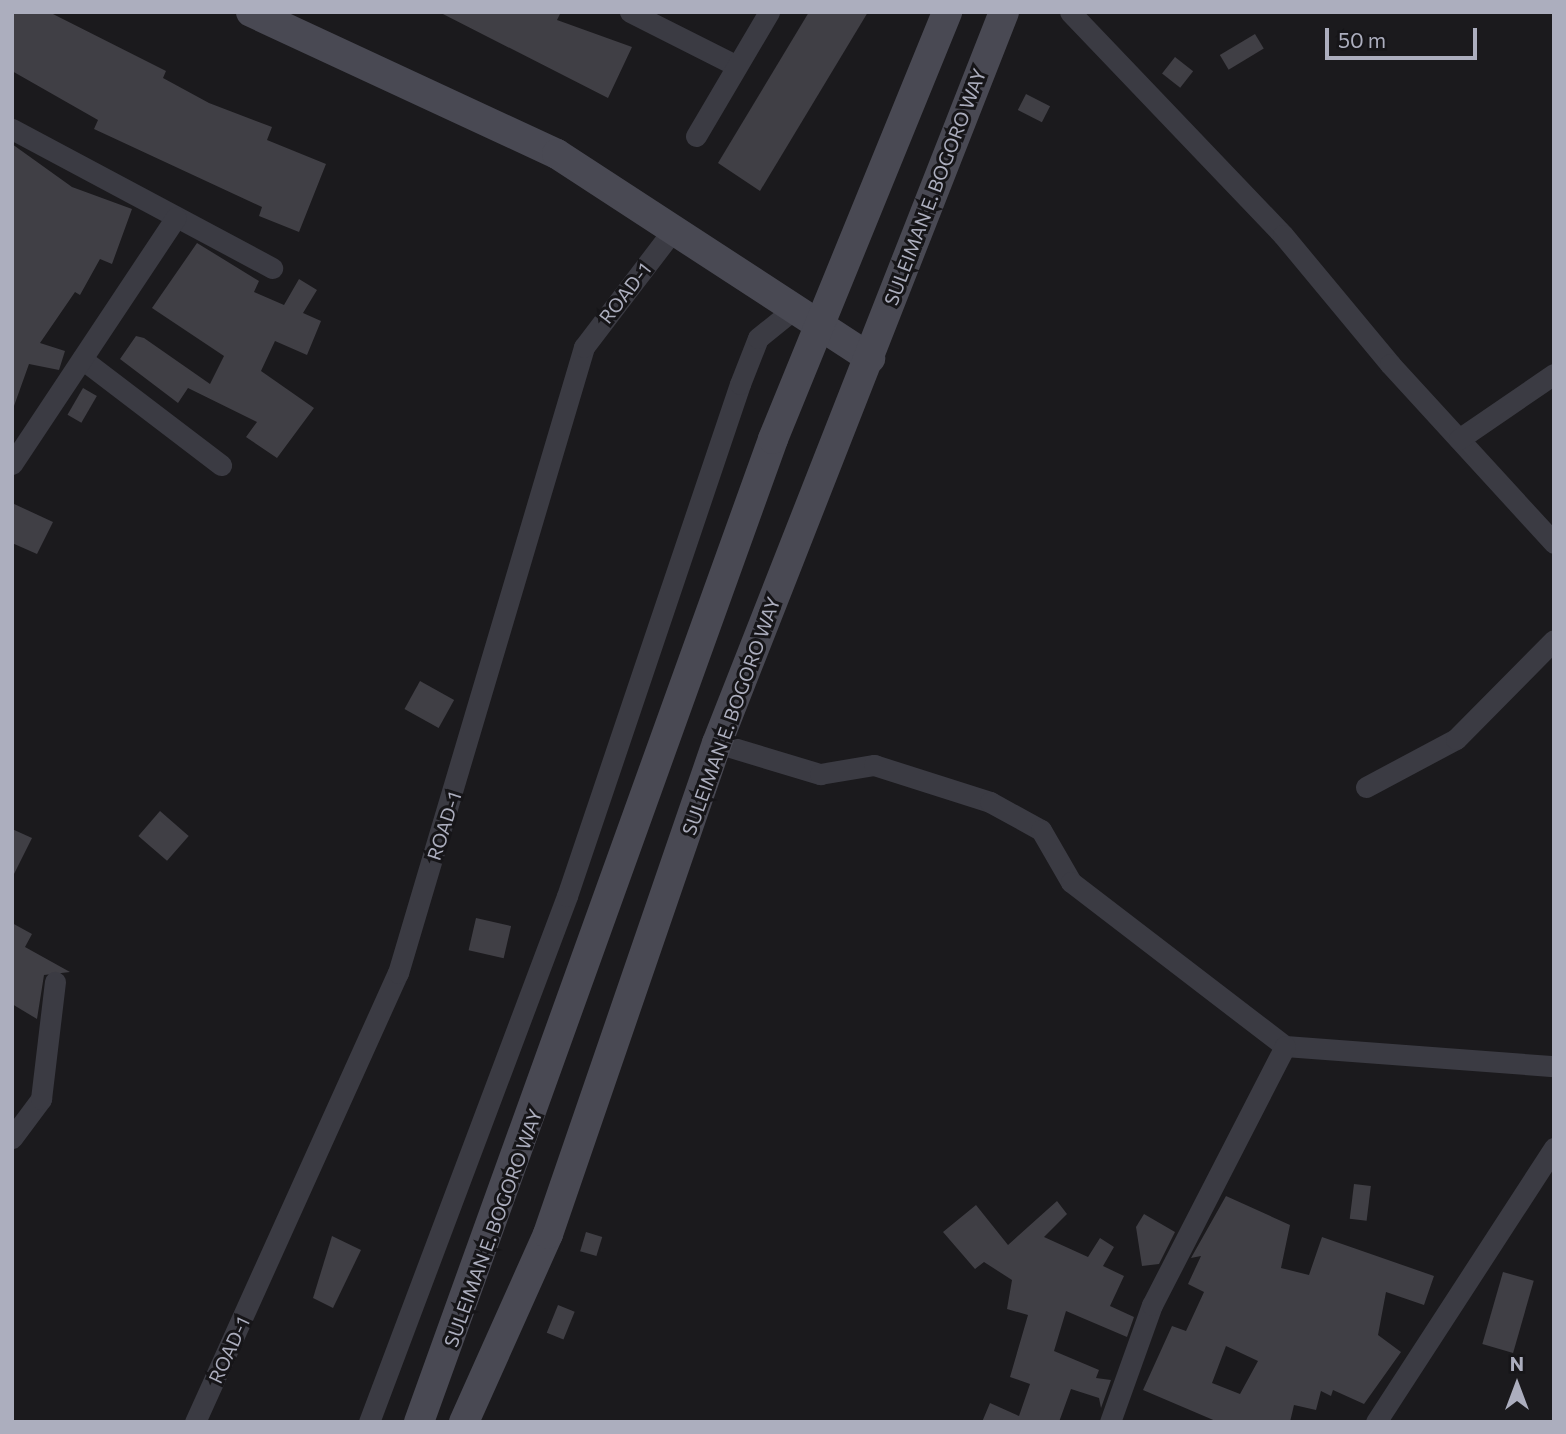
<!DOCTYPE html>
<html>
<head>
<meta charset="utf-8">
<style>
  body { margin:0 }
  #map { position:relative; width:1566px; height:1434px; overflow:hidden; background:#1b1a1d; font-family:Commissioner,sans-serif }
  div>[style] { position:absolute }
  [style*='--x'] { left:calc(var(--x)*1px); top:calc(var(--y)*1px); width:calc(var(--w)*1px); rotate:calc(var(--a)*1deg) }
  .building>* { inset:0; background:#403f45; transform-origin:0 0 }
  .street>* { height:21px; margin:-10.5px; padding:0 10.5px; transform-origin:10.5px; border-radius:10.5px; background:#3b3b43 }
  .secondary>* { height:30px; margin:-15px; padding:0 15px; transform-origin:15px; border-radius:15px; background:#494953 }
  span { translate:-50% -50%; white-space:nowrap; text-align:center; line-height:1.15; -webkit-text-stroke:6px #161518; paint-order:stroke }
  .street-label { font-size:19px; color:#acaebe }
  .frame { position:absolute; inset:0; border:14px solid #acaebe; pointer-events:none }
  .north { position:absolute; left:1482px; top:1350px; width:70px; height:70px; -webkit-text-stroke:5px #161518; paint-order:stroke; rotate:0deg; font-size:19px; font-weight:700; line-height:28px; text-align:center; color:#acaebe }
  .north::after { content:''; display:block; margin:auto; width:24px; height:32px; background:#acaebe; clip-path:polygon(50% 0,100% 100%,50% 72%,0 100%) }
  .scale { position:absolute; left:1325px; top:28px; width:152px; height:32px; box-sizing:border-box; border:4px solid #acaebe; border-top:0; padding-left:9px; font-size:21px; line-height:24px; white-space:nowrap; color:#acaebe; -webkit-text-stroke:5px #161518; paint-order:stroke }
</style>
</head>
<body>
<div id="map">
  <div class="building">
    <div style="clip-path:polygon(12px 12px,49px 12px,166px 71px,163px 78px,209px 103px,272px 127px,267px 140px,326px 164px,299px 232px,259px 216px,262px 207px,94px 129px,98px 120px,12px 71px)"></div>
    <div style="clip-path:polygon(439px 12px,561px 12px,557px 20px,632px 47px,608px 98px)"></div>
    <div style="clip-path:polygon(809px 12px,868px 12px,760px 191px,718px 163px)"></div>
    <div style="left:1255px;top:34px;width:17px;height:41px;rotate:59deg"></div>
    <div style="left:1175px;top:57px;width:23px;height:21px;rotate:38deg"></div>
    <div style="left:1026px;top:94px;width:27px;height:18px;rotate:27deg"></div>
    <div style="clip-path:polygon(12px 144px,72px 187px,132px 209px,112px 264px,100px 259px,80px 295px,75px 292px,40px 343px,65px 351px,59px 370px,29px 364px,14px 406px)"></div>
    <div style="clip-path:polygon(197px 243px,259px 281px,254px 292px,284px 305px,299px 279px,317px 290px,303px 313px,321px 321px,307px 355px,275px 341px,261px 371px,314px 408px,277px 458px,246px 437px,257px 422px,188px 388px,178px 403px,120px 359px,136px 336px,144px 338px,210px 384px,224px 356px,152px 308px)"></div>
    <div style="left:83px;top:388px;width:16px;height:31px;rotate:30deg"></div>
    <div style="clip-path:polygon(12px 503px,53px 522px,37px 554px,12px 543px)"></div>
    <div style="left:420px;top:681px;width:39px;height:32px;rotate:29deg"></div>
    <div style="left:160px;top:811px;width:38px;height:33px;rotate:41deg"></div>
    <div style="clip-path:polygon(12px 829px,32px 838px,12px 878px)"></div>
    <div style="left:476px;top:918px;width:36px;height:33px;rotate:13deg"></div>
    <div style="clip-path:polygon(12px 923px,32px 934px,25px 947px,70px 972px,44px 975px,37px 1019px,12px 1004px)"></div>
    <div style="left:1354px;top:1184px;width:17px;height:35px;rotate:7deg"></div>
    <div style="clip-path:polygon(evenodd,1226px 1196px,1290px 1225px,1281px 1268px,1309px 1275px,1322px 1237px,1434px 1276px,1424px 1305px,1386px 1292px,1378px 1335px,1401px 1352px,1364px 1404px,1333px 1390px,1331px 1396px,1321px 1391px,1316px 1410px,1294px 1405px,1290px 1422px,1218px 1422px,1143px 1390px,1172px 1326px,1186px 1331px,1204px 1292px,1188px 1284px,1201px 1256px,1191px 1258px,1226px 1196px,1226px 1346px,1258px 1361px,1240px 1394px,1212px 1383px,1226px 1346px)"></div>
    <div style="clip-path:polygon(1057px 1201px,1067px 1214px,1044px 1237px,1088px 1257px,1100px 1238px,1114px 1247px,1103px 1266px,1124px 1276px,1110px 1306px,1134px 1317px,1127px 1337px,1066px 1311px,1054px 1351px,1099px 1370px,1096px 1378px,1111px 1380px,1101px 1408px,1099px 1398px,1071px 1389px,1059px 1422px,982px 1422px,990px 1403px,1019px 1416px,1030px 1384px,1010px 1377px,1028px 1315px,1007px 1309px,1012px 1280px,984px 1262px,975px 1269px,943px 1232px,976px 1205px,1008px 1245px)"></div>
    <div style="clip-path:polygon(1144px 1214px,1175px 1232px,1159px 1264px,1142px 1266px,1136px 1227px)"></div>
    <div style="left:586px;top:1232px;width:17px;height:20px;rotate:17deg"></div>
    <div style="clip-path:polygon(332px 1236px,361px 1250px,333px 1308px,313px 1298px)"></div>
    <div style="left:1503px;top:1272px;width:32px;height:75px;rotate:16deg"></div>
    <div style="left:558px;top:1305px;width:18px;height:30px;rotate:22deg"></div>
  </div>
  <div class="street">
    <div style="--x:630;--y:12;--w:118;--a:26.8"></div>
    <div style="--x:1070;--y:12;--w:308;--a:46.3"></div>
    <div style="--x:1283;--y:235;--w:168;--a:50.3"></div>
    <div style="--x:1390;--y:364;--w:243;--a:47.5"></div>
    <div style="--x:12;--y:129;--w:295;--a:28.1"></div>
    <div style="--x:696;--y:136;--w:144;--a:-59.5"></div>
    <div style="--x:82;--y:359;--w:175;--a:37.3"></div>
    <div style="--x:1459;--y:439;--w:115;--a:-34.4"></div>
    <div style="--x:12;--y:464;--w:296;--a:-56.4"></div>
    <div style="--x:717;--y:743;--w:108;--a:16.8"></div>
    <div style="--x:820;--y:774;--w:55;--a:-9.5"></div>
    <div style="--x:874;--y:765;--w:122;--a:17.7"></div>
    <div style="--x:990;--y:802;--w:58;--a:28.8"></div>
    <div style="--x:1041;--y:830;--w:60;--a:60"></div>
    <div style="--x:1071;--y:882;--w:270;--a:37.5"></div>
    <div style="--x:1285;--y:1046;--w:270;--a:4.3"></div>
    <div style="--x:1366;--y:787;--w:102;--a:-28.1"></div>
    <div style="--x:1456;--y:739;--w:139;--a:-45.3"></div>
    <div style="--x:12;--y:1138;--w:49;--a:-53.4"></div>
    <div style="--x:41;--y:1099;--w:118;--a:-83.2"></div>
    <div style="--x:195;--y:1422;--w:493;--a:-65.7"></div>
    <div style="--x:398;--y:973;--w:653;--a:-73.45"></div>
    <div style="--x:584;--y:347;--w:147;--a:-52.7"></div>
    <div style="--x:369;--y:1422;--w:562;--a:-69.37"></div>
    <div style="--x:567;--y:896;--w:540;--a:-71.33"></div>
    <div style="--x:740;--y:384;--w:49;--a:-68.6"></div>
    <div style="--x:758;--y:338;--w:46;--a:-38.9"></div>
    <div style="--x:1110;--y:1422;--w:124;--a:-70.3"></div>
    <div style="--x:1152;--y:1305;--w:291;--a:-62.8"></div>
    <div style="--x:1376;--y:1422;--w:327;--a:-57"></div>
  </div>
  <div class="secondary">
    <div style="--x:251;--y:12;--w:337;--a:24.9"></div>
    <div style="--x:557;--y:154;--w:374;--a:33.1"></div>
    <div style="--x:419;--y:1422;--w:1045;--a:-70.19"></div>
    <div style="--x:773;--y:439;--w:461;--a:-67.8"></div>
    <div style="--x:464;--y:1422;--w:206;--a:-65.9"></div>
    <div style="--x:548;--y:1234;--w:519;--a:-71.01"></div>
    <div style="--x:717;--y:743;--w:785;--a:-68.56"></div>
  </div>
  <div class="street-label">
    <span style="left:935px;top:187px;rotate:-69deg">SULEIMAN E. BOGORO WAY</span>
    <span style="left:625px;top:293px;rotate:-52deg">ROAD-1</span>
    <span style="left:731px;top:716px;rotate:-70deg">SULEIMAN E. BOGORO WAY</span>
    <span style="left:444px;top:826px;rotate:-72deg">ROAD-1</span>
    <span style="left:493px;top:1228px;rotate:-70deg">SULEIMAN E. BOGORO WAY</span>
    <span style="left:229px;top:1350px;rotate:-65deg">ROAD-1</span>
  </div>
  <div class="frame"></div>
  <div class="north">N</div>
  <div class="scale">50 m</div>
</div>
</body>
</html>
